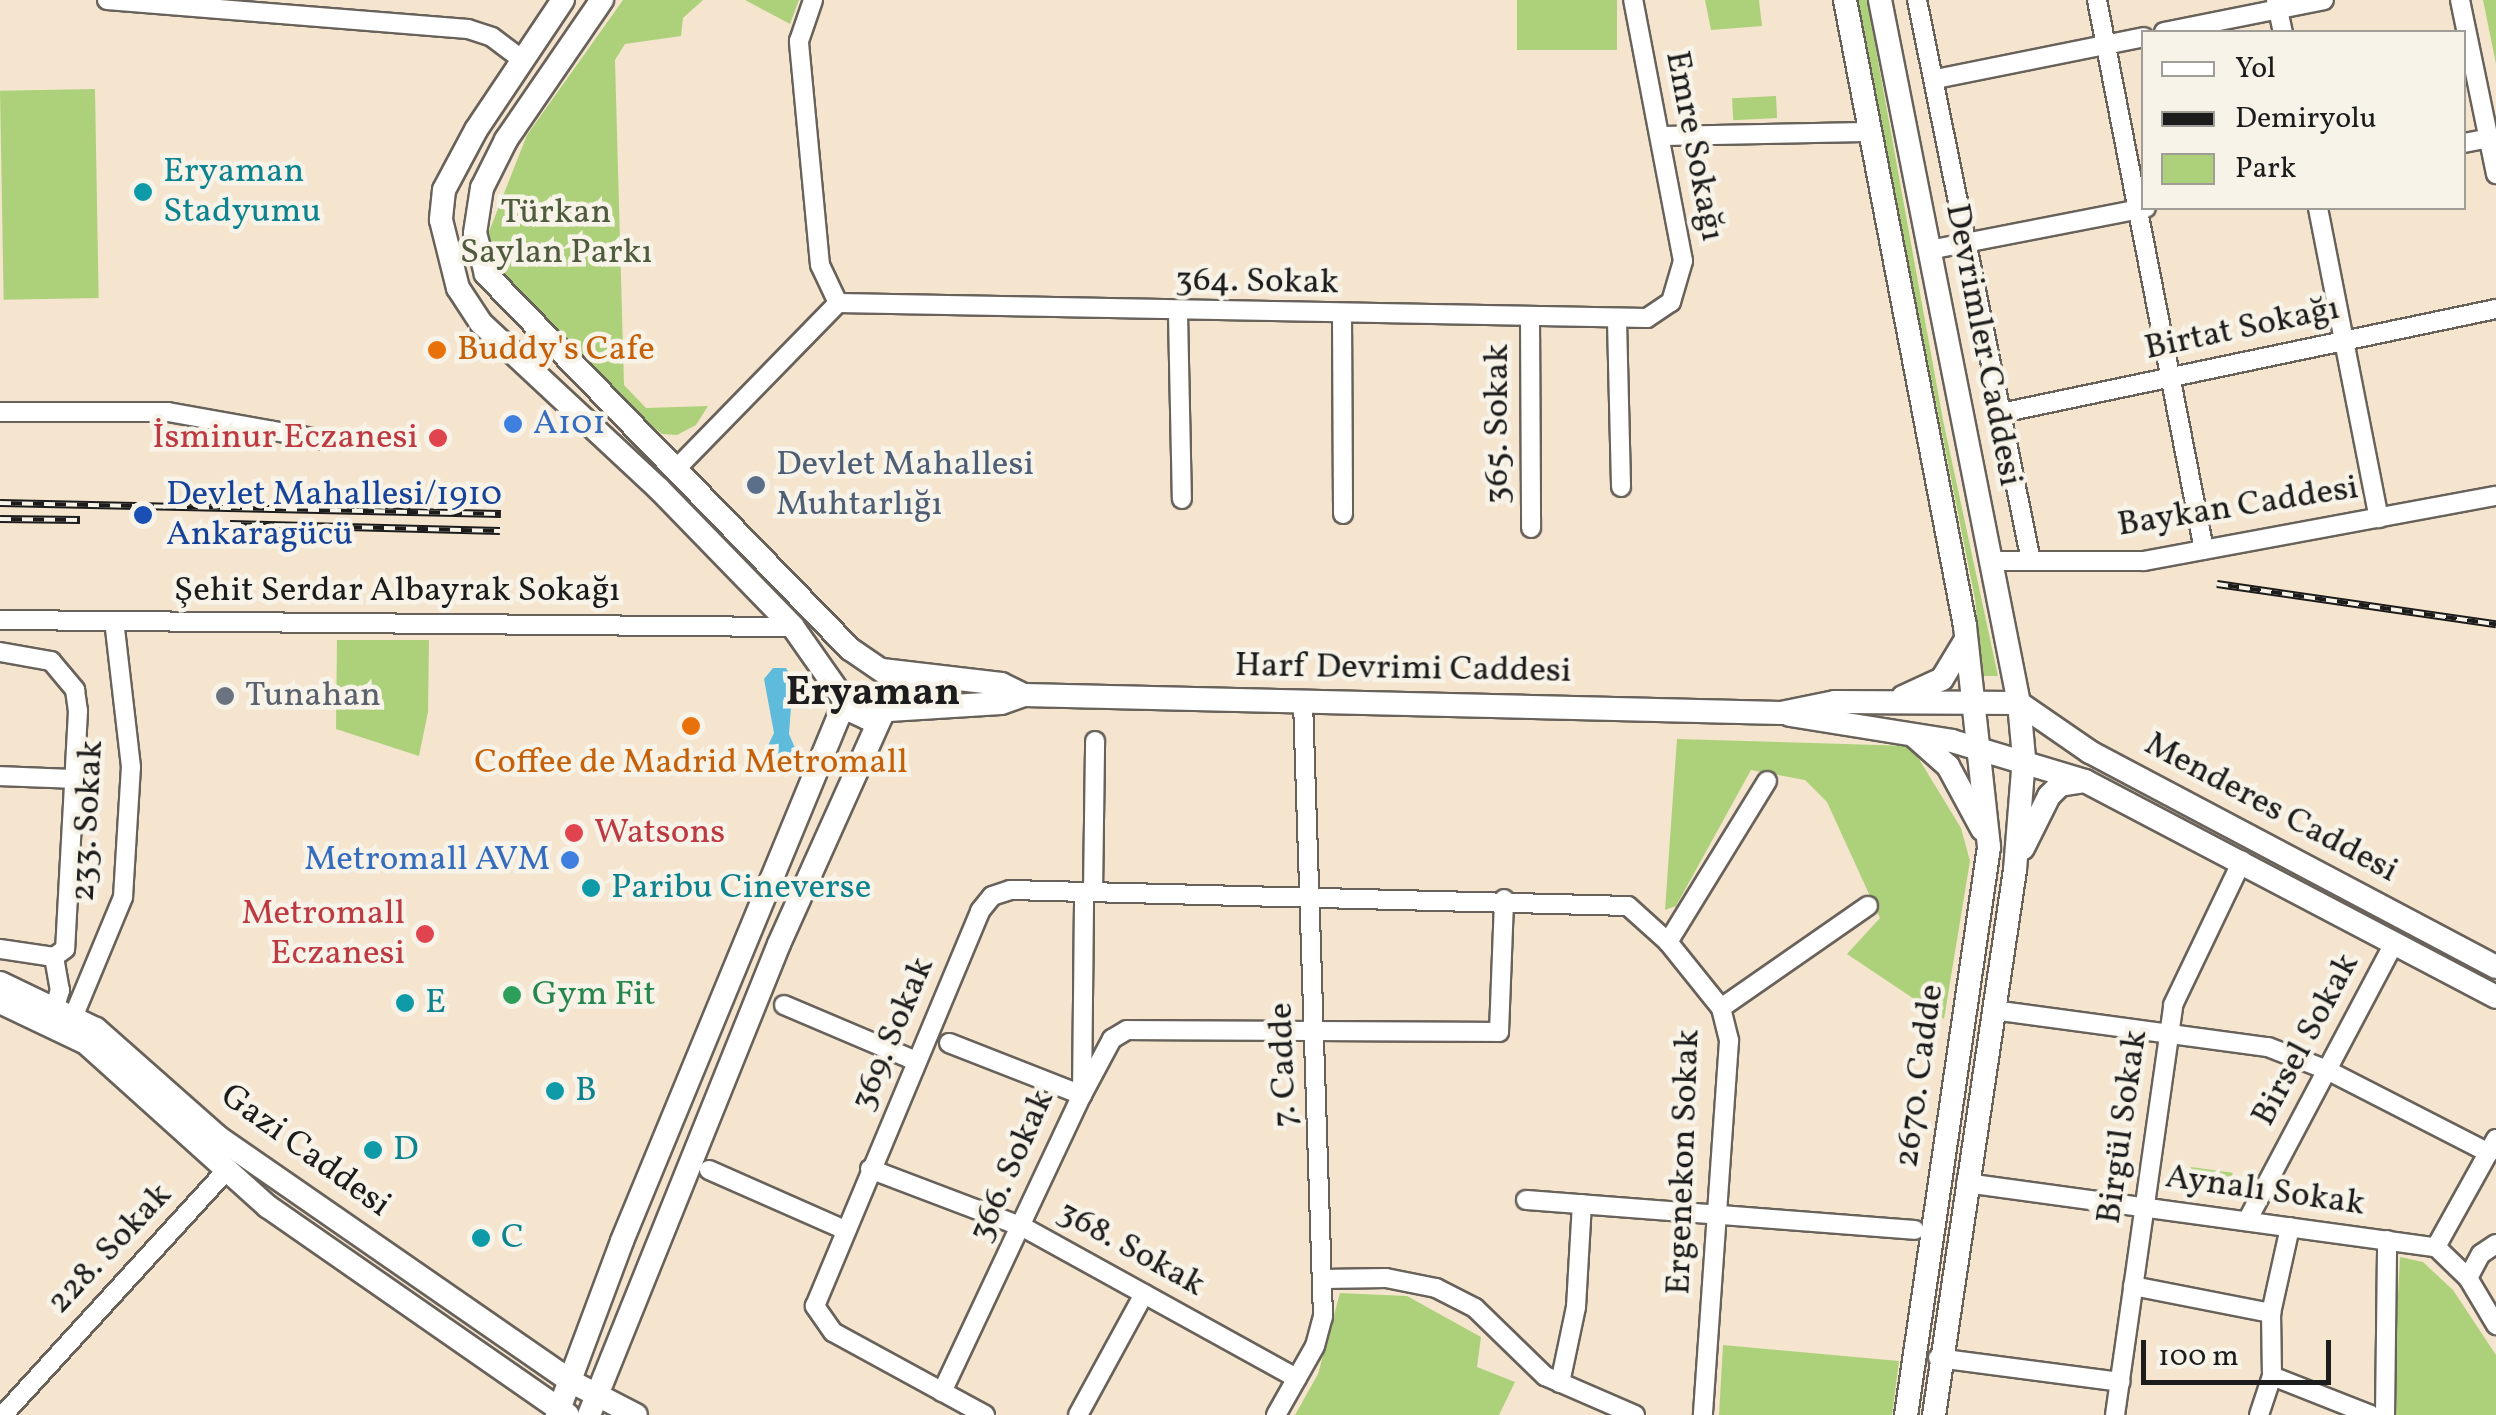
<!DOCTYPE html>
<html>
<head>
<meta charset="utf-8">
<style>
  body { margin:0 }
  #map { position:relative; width:2496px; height:1415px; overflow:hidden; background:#f5e5cf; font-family:Vollkorn,serif }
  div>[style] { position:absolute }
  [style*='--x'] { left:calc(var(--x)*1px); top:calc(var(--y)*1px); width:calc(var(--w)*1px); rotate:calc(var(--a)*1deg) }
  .green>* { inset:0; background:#add17a; transform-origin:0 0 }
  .water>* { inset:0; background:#5ebbdc }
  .roads { filter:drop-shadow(2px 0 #68625b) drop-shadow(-2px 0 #68625b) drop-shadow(0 2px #68625b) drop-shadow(0 -2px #68625b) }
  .minor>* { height:18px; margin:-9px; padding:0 9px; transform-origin:9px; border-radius:9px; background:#fff }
  .major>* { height:22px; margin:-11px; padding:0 11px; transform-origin:11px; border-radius:11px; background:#fff }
  .rail>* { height:8px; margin-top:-4px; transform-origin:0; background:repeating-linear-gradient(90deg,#f7f3e8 0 11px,#1c1c1c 0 22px); box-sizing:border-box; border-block:2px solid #1c1c1c }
  .dots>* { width:28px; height:28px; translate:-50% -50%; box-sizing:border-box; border:5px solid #f7f3e8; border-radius:50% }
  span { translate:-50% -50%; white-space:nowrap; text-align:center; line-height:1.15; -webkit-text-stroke:9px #f7f3e8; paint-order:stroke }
  .street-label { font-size:35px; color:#1c1c1c }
  .culture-label { font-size:35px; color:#0d838f }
  .left { translate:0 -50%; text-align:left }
  .park-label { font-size:35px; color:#4f5b3d }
  .food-label { font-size:35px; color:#c56008 }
  .shop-label { font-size:35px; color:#366cbe }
  .right { translate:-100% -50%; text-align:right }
  .health-label { font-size:35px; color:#be3a42 }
  .service-label { font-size:35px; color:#4e5e75 }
  .transit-label { font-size:35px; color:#164399 }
  .worship-label { font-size:35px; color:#5b616d }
  .leisure-label { font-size:35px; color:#27864d }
  .quarter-label { font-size:40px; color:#1c1c1c; font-weight:700 }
  .legend { position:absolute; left:2141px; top:30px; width:325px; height:180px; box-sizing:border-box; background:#f7f3e8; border:2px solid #9f9d96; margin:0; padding:12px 18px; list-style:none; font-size:30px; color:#1c1c1c }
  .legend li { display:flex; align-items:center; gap:20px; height:50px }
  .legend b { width:50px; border:2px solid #9f9d96 }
  .scale { position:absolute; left:2141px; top:1340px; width:190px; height:45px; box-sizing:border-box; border:5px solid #1c1c1c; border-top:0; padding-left:12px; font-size:30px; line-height:35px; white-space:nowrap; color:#1c1c1c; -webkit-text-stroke:8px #f7f3e8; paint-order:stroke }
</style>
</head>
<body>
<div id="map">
  <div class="green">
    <div style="clip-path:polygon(623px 0,703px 0,683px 18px,681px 36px,625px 44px,615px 60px,624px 385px,646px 408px,708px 406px,696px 425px,677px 435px,662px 434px,635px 412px,578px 354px,499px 267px,488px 234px,527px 135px)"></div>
    <div style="clip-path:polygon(745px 0,799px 0,790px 24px)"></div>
    <div style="left:1517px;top:0;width:100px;height:50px"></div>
    <div style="clip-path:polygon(1705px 0,1759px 0,1762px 26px,1711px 30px)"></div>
    <div style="clip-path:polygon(1856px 0,1867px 0,1943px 420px,1998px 676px,1982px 676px,1975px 599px)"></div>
    <div style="clip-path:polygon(2483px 0,2496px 0,2496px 64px)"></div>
    <div style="left:95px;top:89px;width:209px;height:95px;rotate:89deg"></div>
    <div style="left:1776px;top:96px;width:22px;height:44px;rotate:87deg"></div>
    <div style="clip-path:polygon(337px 640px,429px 640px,428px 712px,419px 756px,336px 729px)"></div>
    <div style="clip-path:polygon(1677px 739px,1911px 746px,1961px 828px,1970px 861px,1944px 1019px,1847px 954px,1880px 918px,1827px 802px,1805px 780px,1751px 770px,1676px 906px,1665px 910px)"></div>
    <div style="left:2191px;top:1167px;width:42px;height:21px;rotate:8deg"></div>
    <div style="clip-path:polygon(2400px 1257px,2423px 1262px,2453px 1290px,2496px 1355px,2496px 1415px,2392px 1415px)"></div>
    <div style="clip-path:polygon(1340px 1293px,1407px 1296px,1481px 1337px,1477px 1367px,1515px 1382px,1499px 1415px,1295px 1415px,1318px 1374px)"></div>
    <div style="clip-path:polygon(1723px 1345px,1899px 1361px,1892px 1415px,1719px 1415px)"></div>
  </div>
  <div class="water">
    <div style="clip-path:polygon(773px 668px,786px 668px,793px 680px,789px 734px,798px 755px,792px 767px,781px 771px,768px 766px,764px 754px,774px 733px,764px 679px)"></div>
  </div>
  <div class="roads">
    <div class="minor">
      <div style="--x:107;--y:0;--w:362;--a:4.6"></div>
      <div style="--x:468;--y:29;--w:25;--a:18"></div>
      <div style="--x:492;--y:37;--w:39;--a:37"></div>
      <div style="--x:1917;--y:0;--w:572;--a:78.51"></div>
      <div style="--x:2097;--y:0;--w:560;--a:78.99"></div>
      <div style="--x:2276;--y:0;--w:33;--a:78"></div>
      <div style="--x:2460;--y:0;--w:178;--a:78.3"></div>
      <div style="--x:2164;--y:32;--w:163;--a:-11.3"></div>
      <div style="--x:1936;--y:79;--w:212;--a:-11.4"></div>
      <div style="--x:1660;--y:136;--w:208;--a:-1.1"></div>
      <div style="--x:2464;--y:143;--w:25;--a:-11"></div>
      <div style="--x:2318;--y:208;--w:316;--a:78.9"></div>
      <div style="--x:1929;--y:250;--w:221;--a:-11"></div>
      <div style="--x:838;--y:303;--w:809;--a:1.06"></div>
      <div style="--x:1647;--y:318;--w:29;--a:-34"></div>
      <div style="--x:1671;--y:302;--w:43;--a:-73.7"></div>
      <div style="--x:1683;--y:261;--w:266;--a:-100.8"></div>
      <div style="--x:1178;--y:314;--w:185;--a:88.8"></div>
      <div style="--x:1342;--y:316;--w:198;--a:89.7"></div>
      <div style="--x:1530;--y:319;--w:209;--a:89.7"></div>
      <div style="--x:1617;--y:321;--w:166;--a:88.6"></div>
      <div style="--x:0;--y:412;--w:168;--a:0"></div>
      <div style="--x:168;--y:412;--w:158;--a:10.2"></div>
      <div style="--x:2001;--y:413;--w:506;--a:-11.87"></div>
      <div style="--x:676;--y:469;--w:232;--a:-45.7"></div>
      <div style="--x:838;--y:303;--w:42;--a:-115.3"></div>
      <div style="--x:820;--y:265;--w:225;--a:-95.4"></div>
      <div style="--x:799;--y:41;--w:43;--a:-71.1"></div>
      <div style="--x:1989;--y:561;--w:155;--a:0"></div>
      <div style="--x:2144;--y:561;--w:358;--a:-10.5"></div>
      <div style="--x:0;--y:620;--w:793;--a:0.51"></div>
      <div style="--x:0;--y:652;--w:52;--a:10"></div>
      <div style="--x:51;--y:661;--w:38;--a:50"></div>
      <div style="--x:75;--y:690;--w:21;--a:82"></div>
      <div style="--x:78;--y:711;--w:238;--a:93.1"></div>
      <div style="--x:65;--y:949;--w:14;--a:144"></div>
      <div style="--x:54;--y:957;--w:55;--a:-171.6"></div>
      <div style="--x:0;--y:776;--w:75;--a:2.3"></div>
      <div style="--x:1093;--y:892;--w:151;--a:-89.2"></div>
      <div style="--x:1668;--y:942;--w:189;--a:-58.4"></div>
      <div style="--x:54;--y:957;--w:34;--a:80"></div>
      <div style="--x:60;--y:990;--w:17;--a:107"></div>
      <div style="--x:784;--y:1005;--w:143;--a:23"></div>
      <div style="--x:1721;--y:1008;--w:179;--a:-34.8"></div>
      <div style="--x:1993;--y:1010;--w:277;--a:7.7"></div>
      <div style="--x:2268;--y:1047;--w:63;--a:21.3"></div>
      <div style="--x:2327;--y:1070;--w:182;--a:27.1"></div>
      <div style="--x:74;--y:1015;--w:128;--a:-67.4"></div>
      <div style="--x:123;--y:897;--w:130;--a:-86.5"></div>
      <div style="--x:131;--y:767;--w:147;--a:-96.6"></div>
      <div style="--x:949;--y:1043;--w:143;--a:21.4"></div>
      <div style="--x:1082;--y:1095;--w:64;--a:-61.8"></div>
      <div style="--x:1112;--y:1039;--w:17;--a:-31"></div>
      <div style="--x:1127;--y:1030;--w:372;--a:0.3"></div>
      <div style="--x:1499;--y:1032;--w:133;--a:-87.8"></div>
      <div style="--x:2496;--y:1139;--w:124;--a:119.1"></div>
      <div style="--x:2436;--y:1247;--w:45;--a:44.1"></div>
      <div style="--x:2468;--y:1278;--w:55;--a:59.2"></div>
      <div style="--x:870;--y:1169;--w:164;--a:20.8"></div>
      <div style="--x:1023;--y:1227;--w:313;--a:28.9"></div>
      <div style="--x:709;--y:1170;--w:149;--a:23.8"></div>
      <div style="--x:1966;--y:1183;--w:474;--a:7.8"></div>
      <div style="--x:1526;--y:1200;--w:390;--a:4.4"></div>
      <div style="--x:2247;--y:1221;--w:314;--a:-62.1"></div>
      <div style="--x:2468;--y:1278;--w:27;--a:-62"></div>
      <div style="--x:2481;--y:1254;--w:18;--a:-34"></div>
      <div style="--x:1323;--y:1279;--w:63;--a:-0.9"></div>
      <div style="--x:1386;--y:1278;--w:51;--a:11.3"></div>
      <div style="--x:1436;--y:1288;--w:44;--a:27.1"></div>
      <div style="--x:1475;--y:1308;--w:98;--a:44.2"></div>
      <div style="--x:1545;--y:1376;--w:98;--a:23.4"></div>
      <div style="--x:2133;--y:1286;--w:141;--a:11.1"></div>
      <div style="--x:1938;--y:1358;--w:184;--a:7.5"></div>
      <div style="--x:2272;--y:1376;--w:106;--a:21.5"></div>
      <div style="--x:1560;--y:1383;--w:78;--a:-78.1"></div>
      <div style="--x:1576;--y:1307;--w:103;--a:-86.7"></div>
      <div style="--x:942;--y:1392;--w:328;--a:-64.8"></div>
      <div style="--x:1082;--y:1095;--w:203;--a:-89.4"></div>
      <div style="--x:3;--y:1415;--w:331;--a:-47.6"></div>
      <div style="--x:985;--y:1415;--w:173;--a:-151.4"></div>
      <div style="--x:833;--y:1332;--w:32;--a:-125"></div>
      <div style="--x:815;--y:1306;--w:428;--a:-67.3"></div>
      <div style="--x:980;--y:911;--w:19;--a:-51"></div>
      <div style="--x:992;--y:896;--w:19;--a:-18"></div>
      <div style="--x:1010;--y:890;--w:618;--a:1.48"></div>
      <div style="--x:1628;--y:906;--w:54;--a:42"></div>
      <div style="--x:1668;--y:942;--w:85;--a:51.2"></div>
      <div style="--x:1721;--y:1008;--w:34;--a:76"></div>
      <div style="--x:1729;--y:1041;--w:375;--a:94"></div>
      <div style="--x:1078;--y:1415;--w:138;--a:-61.4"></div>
      <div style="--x:1276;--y:1415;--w:79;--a:-60.5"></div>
      <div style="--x:1315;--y:1346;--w:30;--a:-75"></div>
      <div style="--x:1323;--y:1317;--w:616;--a:-91.86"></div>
      <div style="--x:2115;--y:1415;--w:414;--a:-81.9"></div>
      <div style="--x:2173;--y:1005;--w:160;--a:-64.4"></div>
      <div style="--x:2259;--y:1415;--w:41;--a:-71.6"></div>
      <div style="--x:2272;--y:1376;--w:63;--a:-90.9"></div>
      <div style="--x:2271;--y:1313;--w:88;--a:-77.5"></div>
      <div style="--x:2385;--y:1415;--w:175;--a:-89.3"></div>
    </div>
    <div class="major">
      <div style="--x:563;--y:0;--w:156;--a:123.8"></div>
      <div style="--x:476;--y:130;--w:68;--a:118.1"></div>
      <div style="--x:444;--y:190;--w:30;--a:96"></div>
      <div style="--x:441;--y:220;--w:70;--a:76"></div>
      <div style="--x:458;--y:288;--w:42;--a:56.7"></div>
      <div style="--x:481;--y:323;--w:243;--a:43"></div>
      <div style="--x:659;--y:489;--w:192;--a:45.8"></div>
      <div style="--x:793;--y:627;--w:103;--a:54.9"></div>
      <div style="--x:852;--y:711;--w:17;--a:25"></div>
      <div style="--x:867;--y:718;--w:15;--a:-11"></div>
      <div style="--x:882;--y:715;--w:23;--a:-56"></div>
      <div style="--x:895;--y:696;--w:22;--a:-108"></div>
      <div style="--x:888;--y:675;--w:46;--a:-145.6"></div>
      <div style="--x:850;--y:649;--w:523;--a:-134.15"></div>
      <div style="--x:486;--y:274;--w:42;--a:-105"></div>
      <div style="--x:475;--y:233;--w:46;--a:-81.2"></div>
      <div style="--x:482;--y:188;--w:54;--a:-63.4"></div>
      <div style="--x:506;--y:140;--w:170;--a:-55.6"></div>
      <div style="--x:1845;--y:0;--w:637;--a:79.15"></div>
      <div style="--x:1965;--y:626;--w:222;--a:83.8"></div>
      <div style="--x:1989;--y:847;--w:574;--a:98.31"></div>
      <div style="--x:1880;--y:0;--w:717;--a:78.82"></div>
      <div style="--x:2019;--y:703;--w:55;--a:84.8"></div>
      <div style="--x:2024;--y:758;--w:112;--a:94.6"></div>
      <div style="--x:2015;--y:870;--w:551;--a:98.45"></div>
      <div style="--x:882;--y:670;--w:120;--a:6.7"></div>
      <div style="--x:1001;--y:684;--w:25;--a:26"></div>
      <div style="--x:1903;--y:697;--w:43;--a:-24.8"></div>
      <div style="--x:1942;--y:679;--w:44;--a:-58.8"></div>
      <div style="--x:2019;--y:703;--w:86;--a:34.6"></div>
      <div style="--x:2090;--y:752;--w:459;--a:27.9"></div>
      <div style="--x:889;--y:710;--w:112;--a:-3.6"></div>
      <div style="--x:1001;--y:703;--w:24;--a:-19"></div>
      <div style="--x:1024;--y:695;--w:757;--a:1.36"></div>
      <div style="--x:1781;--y:713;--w:55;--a:-11.5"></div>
      <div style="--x:1835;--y:702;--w:184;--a:0.3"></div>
      <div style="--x:1790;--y:715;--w:164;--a:9.1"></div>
      <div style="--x:1952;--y:741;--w:139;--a:16.7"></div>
      <div style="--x:2085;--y:781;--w:464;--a:27.7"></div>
      <div style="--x:1913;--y:735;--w:47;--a:41.5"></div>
      <div style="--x:1948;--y:766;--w:72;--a:61.6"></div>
      <div style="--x:2023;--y:848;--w:58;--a:-63.4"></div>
      <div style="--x:2049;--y:796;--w:16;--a:-45"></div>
      <div style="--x:2060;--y:785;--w:24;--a:-9"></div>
      <div style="--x:0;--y:983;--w:106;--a:25.6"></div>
      <div style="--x:96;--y:1029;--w:163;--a:41.5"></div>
      <div style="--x:218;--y:1137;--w:428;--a:34.7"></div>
      <div style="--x:570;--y:1381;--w:74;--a:27.3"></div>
      <div style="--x:0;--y:1002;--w:95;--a:25.5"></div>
      <div style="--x:86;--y:1043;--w:244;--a:42"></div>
      <div style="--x:267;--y:1206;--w:366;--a:34.8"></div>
      <div style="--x:557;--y:1415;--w:186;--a:-69.5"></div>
      <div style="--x:622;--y:1241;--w:586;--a:-67.55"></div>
      <div style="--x:589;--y:1415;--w:508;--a:-68.03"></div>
      <div style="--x:779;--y:944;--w:251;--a:-65.8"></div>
    </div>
  </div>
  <div class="rail">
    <div style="--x:0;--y:503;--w:501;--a:1.26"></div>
    <div style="--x:0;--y:519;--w:80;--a:0.7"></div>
    <div style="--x:230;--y:524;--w:270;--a:1.5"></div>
    <div style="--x:2217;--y:584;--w:282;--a:8.2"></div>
  </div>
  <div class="dots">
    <div style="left:143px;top:192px;background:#0f9aa8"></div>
    <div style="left:437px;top:350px;background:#e8710a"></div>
    <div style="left:513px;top:424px;background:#3f7fe0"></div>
    <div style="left:438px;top:438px;background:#e0444e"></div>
    <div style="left:756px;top:485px;background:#5c6f8a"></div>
    <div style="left:143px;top:515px;background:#1a4fb4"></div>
    <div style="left:225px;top:696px;background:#6b7280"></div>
    <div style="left:691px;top:726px;background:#e8710a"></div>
    <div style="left:574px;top:833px;background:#e0444e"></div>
    <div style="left:570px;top:860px;background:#3f7fe0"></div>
    <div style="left:591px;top:888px;background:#0f9aa8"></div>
    <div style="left:425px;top:934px;background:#e0444e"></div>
    <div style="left:512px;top:995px;background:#2e9e5b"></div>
    <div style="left:405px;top:1003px;background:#0f9aa8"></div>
    <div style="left:555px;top:1091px;background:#0f9aa8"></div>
    <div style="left:373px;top:1150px;background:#0f9aa8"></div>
    <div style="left:481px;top:1238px;background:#0f9aa8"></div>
  </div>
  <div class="street-label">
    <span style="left:1694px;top:146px;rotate:79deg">Emre Sokağı</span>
    <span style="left:1257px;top:282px;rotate:1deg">364. Sokak</span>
    <span style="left:2242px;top:329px;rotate:-12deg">Birtat Sokağı</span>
    <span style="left:1983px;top:345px;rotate:79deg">Devrimler Caddesi</span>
    <span style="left:1498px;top:424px;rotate:-90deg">365. Sokak</span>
    <span style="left:2238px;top:507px;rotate:-9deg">Baykan Caddesi</span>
    <span style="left:397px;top:591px">Şehit Serdar Albayrak Sokağı</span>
    <span style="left:1403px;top:669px;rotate:1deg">Harf Devrimi Caddesi</span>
    <span style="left:2271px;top:808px;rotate:28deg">Menderes Caddesi</span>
    <span style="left:88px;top:821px;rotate:-87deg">233. Sokak</span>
    <span style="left:893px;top:1034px;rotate:-67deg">369. Sokak</span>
    <span style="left:2306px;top:1040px;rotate:-62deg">Birsel Sokak</span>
    <span style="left:1284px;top:1065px;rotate:-92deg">7. Cadde</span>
    <span style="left:1920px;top:1076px;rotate:-82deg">2670. Cadde</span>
    <span style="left:2123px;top:1127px;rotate:-82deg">Birgül Sokak</span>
    <span style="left:305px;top:1151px;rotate:36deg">Gazi Caddesi</span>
    <span style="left:1684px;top:1162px;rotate:-88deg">Ergenekon Sokak</span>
    <span style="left:1012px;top:1166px;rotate:-66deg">366. Sokak</span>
    <span style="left:2265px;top:1191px;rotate:8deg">Aynalı Sokak</span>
    <span style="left:110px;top:1249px;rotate:-47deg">228. Sokak</span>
    <span style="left:1131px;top:1249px;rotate:29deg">368. Sokak</span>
  </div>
  <div class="culture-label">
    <span class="left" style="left:163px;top:192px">Eryaman<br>Stadyumu</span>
    <span class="left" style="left:611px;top:888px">Paribu Cineverse</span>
    <span class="left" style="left:425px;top:1003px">E</span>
    <span class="left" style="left:575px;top:1091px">B</span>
    <span class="left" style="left:393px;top:1150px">D</span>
    <span class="left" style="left:501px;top:1238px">C</span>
  </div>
  <div class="park-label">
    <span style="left:556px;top:233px">Türkan<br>Saylan Parkı</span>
  </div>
  <div class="food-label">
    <span class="left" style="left:457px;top:350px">Buddy's Cafe</span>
    <span style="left:691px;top:763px">Coffee de Madrid Metromall</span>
  </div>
  <div class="shop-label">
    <span class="left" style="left:533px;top:424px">A101</span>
    <span class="right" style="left:550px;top:860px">Metromall AVM</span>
  </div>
  <div class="health-label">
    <span class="right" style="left:418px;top:438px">İsminur Eczanesi</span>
    <span class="left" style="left:594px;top:833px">Watsons</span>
    <span class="right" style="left:405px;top:934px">Metromall<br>Eczanesi</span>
  </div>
  <div class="service-label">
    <span class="left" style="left:776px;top:485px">Devlet Mahallesi<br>Muhtarlığı</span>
  </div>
  <div class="transit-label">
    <span class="left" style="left:166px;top:515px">Devlet Mahallesi/1910<br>Ankaragücü</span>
  </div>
  <div class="worship-label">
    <span class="left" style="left:245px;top:696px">Tunahan</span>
  </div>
  <div class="leisure-label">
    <span class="left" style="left:532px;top:995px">Gym Fit</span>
  </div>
  <div class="quarter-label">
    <span style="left:873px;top:694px">Eryaman</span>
  </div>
  <ul class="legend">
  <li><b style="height:12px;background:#fff"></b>Yol</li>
  <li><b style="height:12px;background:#1c1c1c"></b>Demiryolu</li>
  <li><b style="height:28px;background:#add17a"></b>Park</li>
  </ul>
  <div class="scale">100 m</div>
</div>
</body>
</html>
